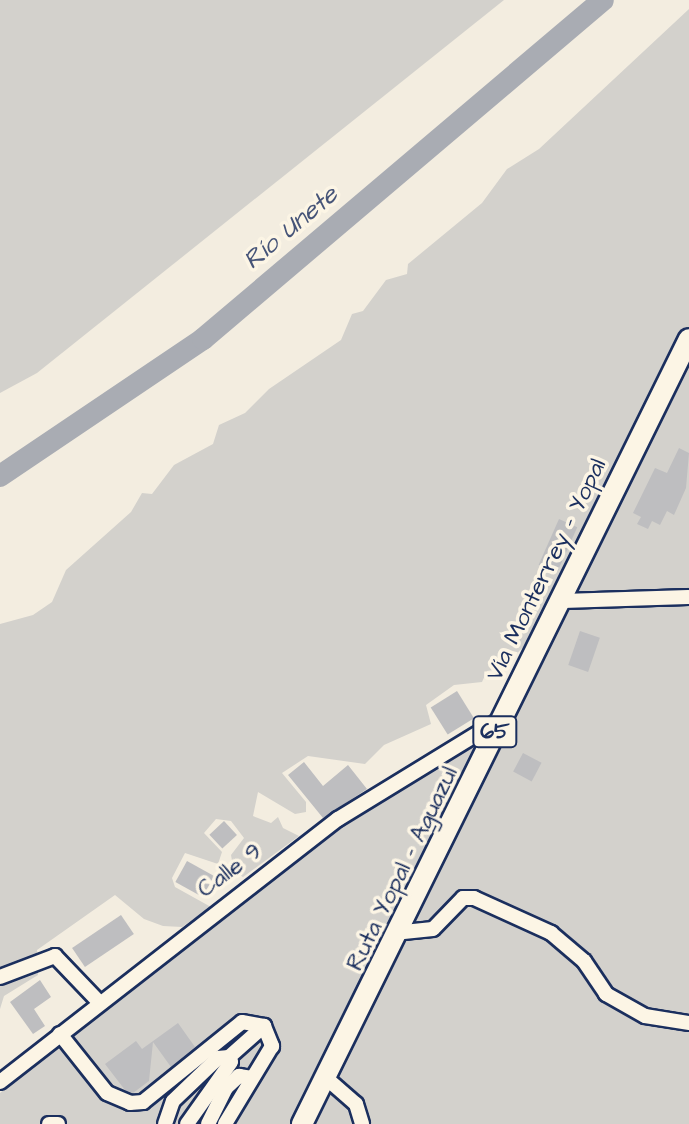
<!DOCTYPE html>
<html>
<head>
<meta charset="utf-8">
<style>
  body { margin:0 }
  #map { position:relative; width:689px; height:1124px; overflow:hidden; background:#f3ede0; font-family:"Architects Daughter",sans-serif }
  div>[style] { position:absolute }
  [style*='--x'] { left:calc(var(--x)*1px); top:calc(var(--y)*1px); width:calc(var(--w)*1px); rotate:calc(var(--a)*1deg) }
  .green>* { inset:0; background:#d3d1cc }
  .river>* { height:22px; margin:-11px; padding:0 11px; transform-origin:11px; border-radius:11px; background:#a9acb3 }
  .building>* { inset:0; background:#bebec0; transform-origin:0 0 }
  .roads { filter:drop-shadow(2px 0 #1b2f5e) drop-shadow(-2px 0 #1b2f5e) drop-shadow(0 2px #1b2f5e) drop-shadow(0 -2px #1b2f5e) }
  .minor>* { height:14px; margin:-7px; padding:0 7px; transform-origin:7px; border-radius:7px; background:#fcf5e5 }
  .highway>* { height:20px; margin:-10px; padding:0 10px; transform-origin:10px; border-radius:10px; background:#fcf5e5 }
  span { translate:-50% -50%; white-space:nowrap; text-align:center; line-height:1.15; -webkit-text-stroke:7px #fcf5e5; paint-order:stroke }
  .shield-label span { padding:2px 6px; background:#fcf5e5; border:2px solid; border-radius:6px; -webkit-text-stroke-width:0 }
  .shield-label { font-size:22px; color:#1b2f5e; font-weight:700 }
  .street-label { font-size:24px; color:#1b2f5e }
  .water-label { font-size:26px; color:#465478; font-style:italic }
</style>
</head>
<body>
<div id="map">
  <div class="green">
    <div style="clip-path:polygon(0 0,504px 0,37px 373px,0 393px)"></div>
    <div style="clip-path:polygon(689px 9px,689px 327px,553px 606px,532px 638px,503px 668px,487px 671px,482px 682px,454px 685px,426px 705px,431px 724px,384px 745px,365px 764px,308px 756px,282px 773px,306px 802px,306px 812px,295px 814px,258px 792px,253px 816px,271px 823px,278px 817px,283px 828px,299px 836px,243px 877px,234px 872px,231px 855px,244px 838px,231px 821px,216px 819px,204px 833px,222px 852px,218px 864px,185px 853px,172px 878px,175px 887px,211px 907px,182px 927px,163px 926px,144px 919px,115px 895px,37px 950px,38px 975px,4px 996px,0 1009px,0 624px,33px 615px,52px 602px,66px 570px,131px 512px,142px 493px,152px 494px,174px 465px,213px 444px,219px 425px,245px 413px,269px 389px,341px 340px,352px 314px,363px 311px,386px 280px,407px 274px,408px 264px,482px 203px,507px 169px,539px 149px)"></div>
    <div style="clip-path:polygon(689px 361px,689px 1124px,0 1124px,0 1093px,135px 982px,322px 839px,510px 721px)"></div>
  </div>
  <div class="river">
    <div style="--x:0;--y:476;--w:245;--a:-34"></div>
    <div style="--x:203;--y:339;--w:524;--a:-40.28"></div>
  </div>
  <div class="building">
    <div style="clip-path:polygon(679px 448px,689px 453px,686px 488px,674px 515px,667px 511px,660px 525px,652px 521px,648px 529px,637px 524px,641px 517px,633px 513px,655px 468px,667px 473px)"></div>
    <div style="left:559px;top:519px;width:20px;height:50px;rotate:24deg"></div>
    <div style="left:580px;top:631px;width:21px;height:36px;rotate:19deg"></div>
    <div style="left:457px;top:691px;width:32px;height:31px;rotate:58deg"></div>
    <div style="left:523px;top:753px;width:21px;height:21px;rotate:28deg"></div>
    <div style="clip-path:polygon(304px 762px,323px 786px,348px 765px,367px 789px,323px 818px,288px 775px)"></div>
    <div style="left:224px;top:821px;width:19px;height:20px;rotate:47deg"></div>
    <div style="left:187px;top:861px;width:31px;height:24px;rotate:29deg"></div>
    <div style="left:121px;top:915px;width:23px;height:59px;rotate:56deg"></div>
    <div style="clip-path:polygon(40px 980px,51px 997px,34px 1009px,45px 1026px,33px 1034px,10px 1002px)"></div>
    <div style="clip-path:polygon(178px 1023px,195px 1047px,171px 1067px,153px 1042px,149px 1081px,133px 1093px,125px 1090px,105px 1064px,136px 1041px,142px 1049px)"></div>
  </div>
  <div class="roads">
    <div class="minor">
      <div style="--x:562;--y:601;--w:127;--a:-1.8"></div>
      <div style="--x:394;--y:933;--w:39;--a:-6"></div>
      <div style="--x:433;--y:929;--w:43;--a:-45.9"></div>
      <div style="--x:463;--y:898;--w:11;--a:0"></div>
      <div style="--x:474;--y:898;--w:85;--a:24.4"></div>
      <div style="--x:551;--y:933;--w:43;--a:40.3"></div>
      <div style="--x:584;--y:961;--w:40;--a:56"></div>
      <div style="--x:606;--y:994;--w:45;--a:29.4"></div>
      <div style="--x:645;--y:1016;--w:45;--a:9"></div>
      <div style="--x:0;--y:977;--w:59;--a:-20.9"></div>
      <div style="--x:55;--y:956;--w:64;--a:46.3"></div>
      <div style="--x:60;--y:1034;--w:75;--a:51.5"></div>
      <div style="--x:107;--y:1093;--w:25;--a:23"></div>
      <div style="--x:130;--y:1103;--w:13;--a:-4"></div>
      <div style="--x:143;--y:1102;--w:127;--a:-38.9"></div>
      <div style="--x:242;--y:1022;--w:22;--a:10"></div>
      <div style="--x:264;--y:1026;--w:22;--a:68"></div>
      <div style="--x:272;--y:1046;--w:91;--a:121.1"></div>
      <div style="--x:229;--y:1057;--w:47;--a:-41.5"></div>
      <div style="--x:325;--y:1077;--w:41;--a:41.1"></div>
      <div style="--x:356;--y:1104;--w:21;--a:73"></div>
      <div style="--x:0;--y:1082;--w:428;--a:-37.9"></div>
      <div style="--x:338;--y:819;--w:191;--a:-31.5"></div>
      <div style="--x:49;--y:1124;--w:9;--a:0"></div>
      <div style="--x:165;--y:1124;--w:24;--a:-71"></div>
      <div style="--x:173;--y:1101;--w:62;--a:-43.7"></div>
      <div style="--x:218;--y:1058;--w:11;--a:-5"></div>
      <div style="--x:229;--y:1057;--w:5;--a:68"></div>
      <div style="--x:231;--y:1062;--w:76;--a:125.4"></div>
      <div style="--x:208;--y:1124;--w:40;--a:-63.4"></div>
      <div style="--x:226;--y:1088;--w:18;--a:-43"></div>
      <div style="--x:239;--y:1076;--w:13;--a:9"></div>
    </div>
    <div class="highway">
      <div style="--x:302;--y:1124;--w:875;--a:-63.76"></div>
    </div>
  </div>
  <div class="shield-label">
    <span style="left:495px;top:732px">65</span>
  </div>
  <div class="street-label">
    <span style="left:547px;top:570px;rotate:-64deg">Vía Monterrey - Yopal</span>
    <span style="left:403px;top:869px;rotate:-64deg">Ruta Yopal - Aguazul</span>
    <span style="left:230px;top:871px;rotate:-37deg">Calle 9</span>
  </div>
  <div class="water-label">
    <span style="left:291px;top:228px;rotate:-40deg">Río Unete</span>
  </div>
</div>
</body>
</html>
